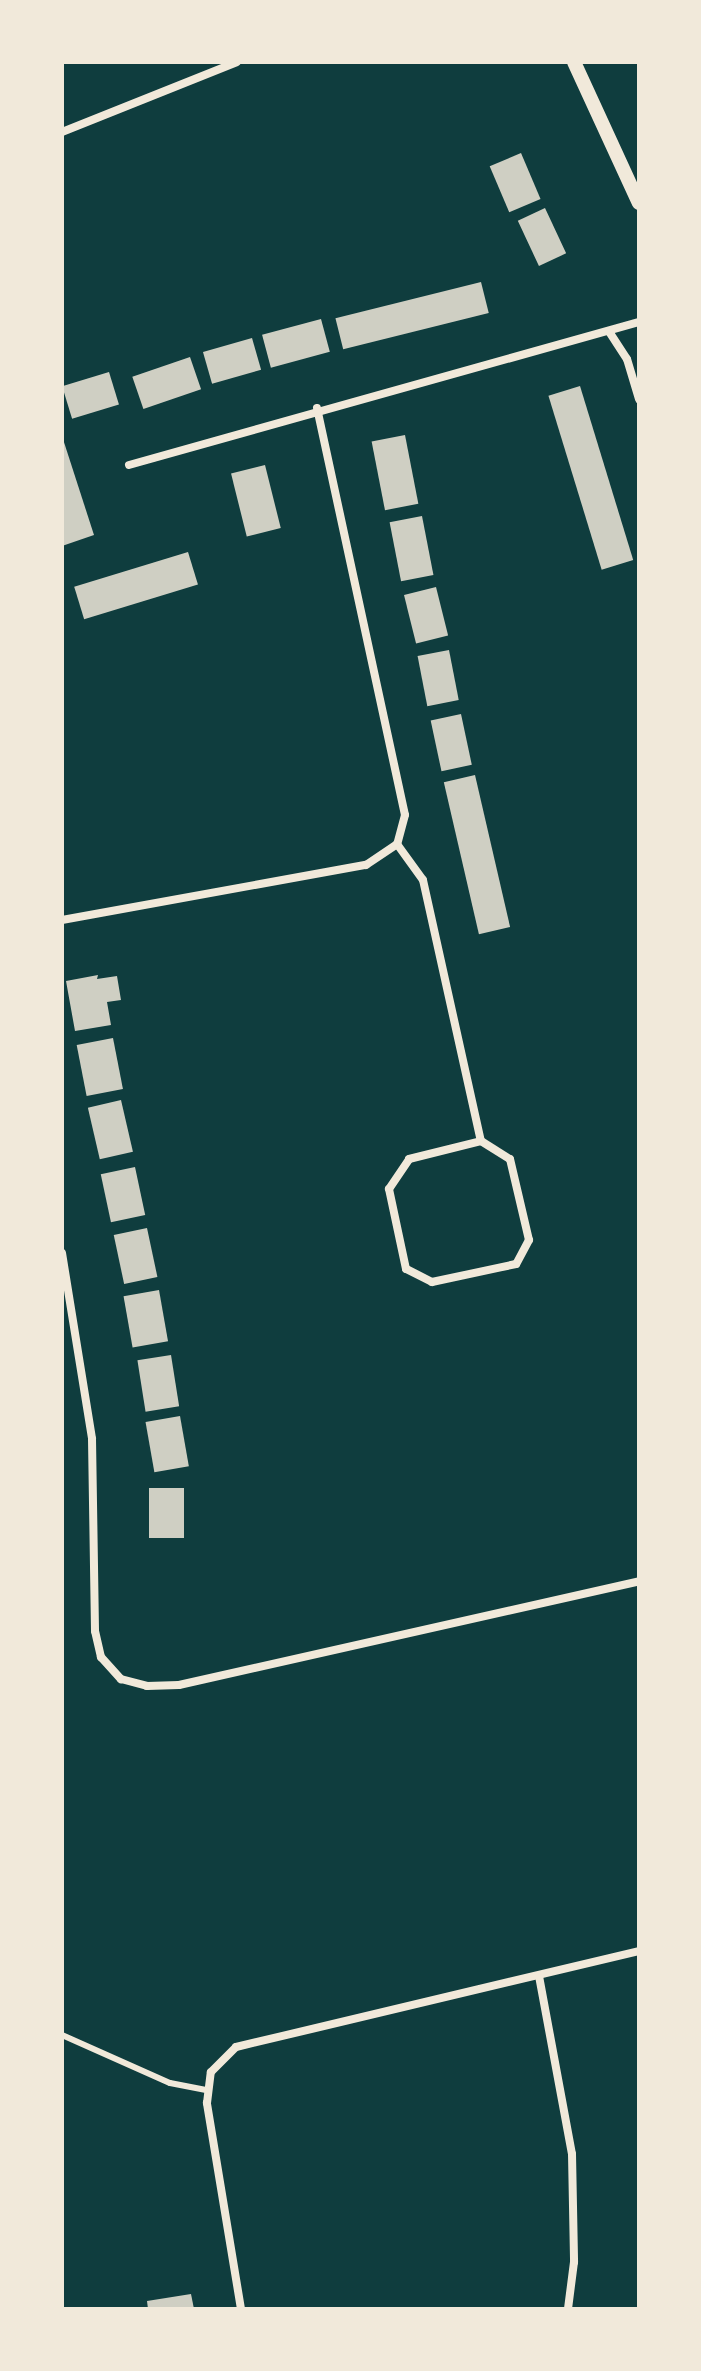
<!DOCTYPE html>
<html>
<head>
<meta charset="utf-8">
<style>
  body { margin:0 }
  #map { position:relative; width:701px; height:2371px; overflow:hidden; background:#0f3d3e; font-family:"Varela Round",sans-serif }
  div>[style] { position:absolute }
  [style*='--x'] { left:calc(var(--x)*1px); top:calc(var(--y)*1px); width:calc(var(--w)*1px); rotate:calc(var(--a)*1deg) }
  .building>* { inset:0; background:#cfcfc3; transform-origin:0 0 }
  .service>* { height:6px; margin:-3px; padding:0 3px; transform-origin:3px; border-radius:3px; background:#f1e9da }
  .minor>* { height:8px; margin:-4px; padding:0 4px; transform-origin:4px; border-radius:4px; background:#f1e9da }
  .tertiary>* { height:14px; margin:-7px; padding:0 7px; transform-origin:7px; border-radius:7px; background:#f1e9da }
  span { translate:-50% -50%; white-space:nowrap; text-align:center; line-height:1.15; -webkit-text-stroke:7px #f1e9da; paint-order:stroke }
  .frame { position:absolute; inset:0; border:64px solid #f1e9da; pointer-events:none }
</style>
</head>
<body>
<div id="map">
  <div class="building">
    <div style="left:521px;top:153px;width:50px;height:34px;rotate:67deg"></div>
    <div style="left:545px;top:208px;width:50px;height:30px;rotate:65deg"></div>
    <div style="left:481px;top:282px;width:32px;height:150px;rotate:76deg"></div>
    <div style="left:321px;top:319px;width:34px;height:61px;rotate:75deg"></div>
    <div style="left:252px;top:338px;width:33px;height:51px;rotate:74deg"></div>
    <div style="left:190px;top:357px;width:34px;height:61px;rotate:71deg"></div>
    <div style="left:109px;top:372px;width:34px;height:49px;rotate:73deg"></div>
    <div style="left:580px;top:386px;width:182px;height:33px;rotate:73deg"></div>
    <div style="left:405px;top:435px;width:70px;height:34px;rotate:79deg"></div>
    <div style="clip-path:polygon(62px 436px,94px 535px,62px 546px)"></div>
    <div style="left:265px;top:465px;width:65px;height:35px;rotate:76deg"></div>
    <div style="left:422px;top:516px;width:60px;height:33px;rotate:79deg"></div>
    <div style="left:188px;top:552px;width:34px;height:119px;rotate:73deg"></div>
    <div style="left:436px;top:587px;width:50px;height:33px;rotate:76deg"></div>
    <div style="left:449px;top:650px;width:51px;height:32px;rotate:79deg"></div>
    <div style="left:461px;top:714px;width:52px;height:31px;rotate:78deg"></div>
    <div style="left:475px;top:775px;width:156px;height:32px;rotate:77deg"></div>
    <div style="clip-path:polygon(98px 975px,97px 979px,117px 976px,121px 1000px,107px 1002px,111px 1025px,75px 1031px,66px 981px)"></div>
    <div style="left:113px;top:1038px;width:52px;height:37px;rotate:79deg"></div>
    <div style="left:121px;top:1100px;width:53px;height:34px;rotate:77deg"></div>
    <div style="left:135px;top:1167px;width:49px;height:35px;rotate:78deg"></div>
    <div style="left:147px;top:1228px;width:50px;height:34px;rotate:78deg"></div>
    <div style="left:159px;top:1290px;width:52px;height:36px;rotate:80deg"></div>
    <div style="left:171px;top:1355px;width:52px;height:34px;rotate:81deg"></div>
    <div style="left:180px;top:1416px;width:51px;height:35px;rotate:80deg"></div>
    <div style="left:149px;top:1488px;width:35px;height:50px"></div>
    <div style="clip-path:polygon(191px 2294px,194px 2309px,148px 2309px,147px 2301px)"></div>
  </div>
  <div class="service">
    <div style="--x:62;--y:2035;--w:118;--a:24"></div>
    <div style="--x:170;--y:2083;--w:38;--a:11"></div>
  </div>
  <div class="minor">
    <div style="--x:62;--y:132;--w:188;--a:-21.8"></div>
    <div style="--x:610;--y:333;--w:31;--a:57"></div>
    <div style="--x:627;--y:359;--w:42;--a:73.3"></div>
    <div style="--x:317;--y:408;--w:416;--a:77.8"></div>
    <div style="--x:405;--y:815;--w:30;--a:105"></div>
    <div style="--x:397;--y:844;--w:44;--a:54.2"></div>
    <div style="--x:423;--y:880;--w:267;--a:77.5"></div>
    <div style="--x:481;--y:1141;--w:34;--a:32"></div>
    <div style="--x:510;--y:1159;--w:83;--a:76.8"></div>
    <div style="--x:529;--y:1240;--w:27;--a:118"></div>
    <div style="--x:516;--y:1264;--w:86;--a:167.9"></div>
    <div style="--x:432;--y:1282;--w:29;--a:-153"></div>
    <div style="--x:406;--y:1269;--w:82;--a:-102"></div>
    <div style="--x:389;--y:1189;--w:36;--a:-56"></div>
    <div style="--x:409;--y:1159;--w:74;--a:-14"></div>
    <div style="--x:129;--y:465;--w:530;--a:-15.66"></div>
    <div style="--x:62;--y:920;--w:309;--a:-10.3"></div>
    <div style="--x:366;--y:865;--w:37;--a:-34"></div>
    <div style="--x:62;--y:1253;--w:188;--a:80.8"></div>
    <div style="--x:92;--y:1439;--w:192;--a:89.1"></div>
    <div style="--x:95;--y:1631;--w:27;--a:77"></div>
    <div style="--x:101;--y:1657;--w:30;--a:48"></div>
    <div style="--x:121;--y:1679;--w:27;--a:15"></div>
    <div style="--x:147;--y:1686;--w:32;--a:-2"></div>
    <div style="--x:179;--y:1685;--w:472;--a:-12.7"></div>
    <div style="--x:539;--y:1976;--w:181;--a:79.5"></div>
    <div style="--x:572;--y:2154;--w:108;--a:88.9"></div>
    <div style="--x:574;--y:2262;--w:47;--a:97.3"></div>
    <div style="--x:241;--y:2309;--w:209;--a:-99.4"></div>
    <div style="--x:207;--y:2103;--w:31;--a:-83"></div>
    <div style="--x:211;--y:2072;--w:35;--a:-45"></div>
    <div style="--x:236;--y:2047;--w:414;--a:-13.4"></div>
  </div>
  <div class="tertiary">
    <div style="--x:574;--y:62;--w:155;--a:65.3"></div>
  </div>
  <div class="frame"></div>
</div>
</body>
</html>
